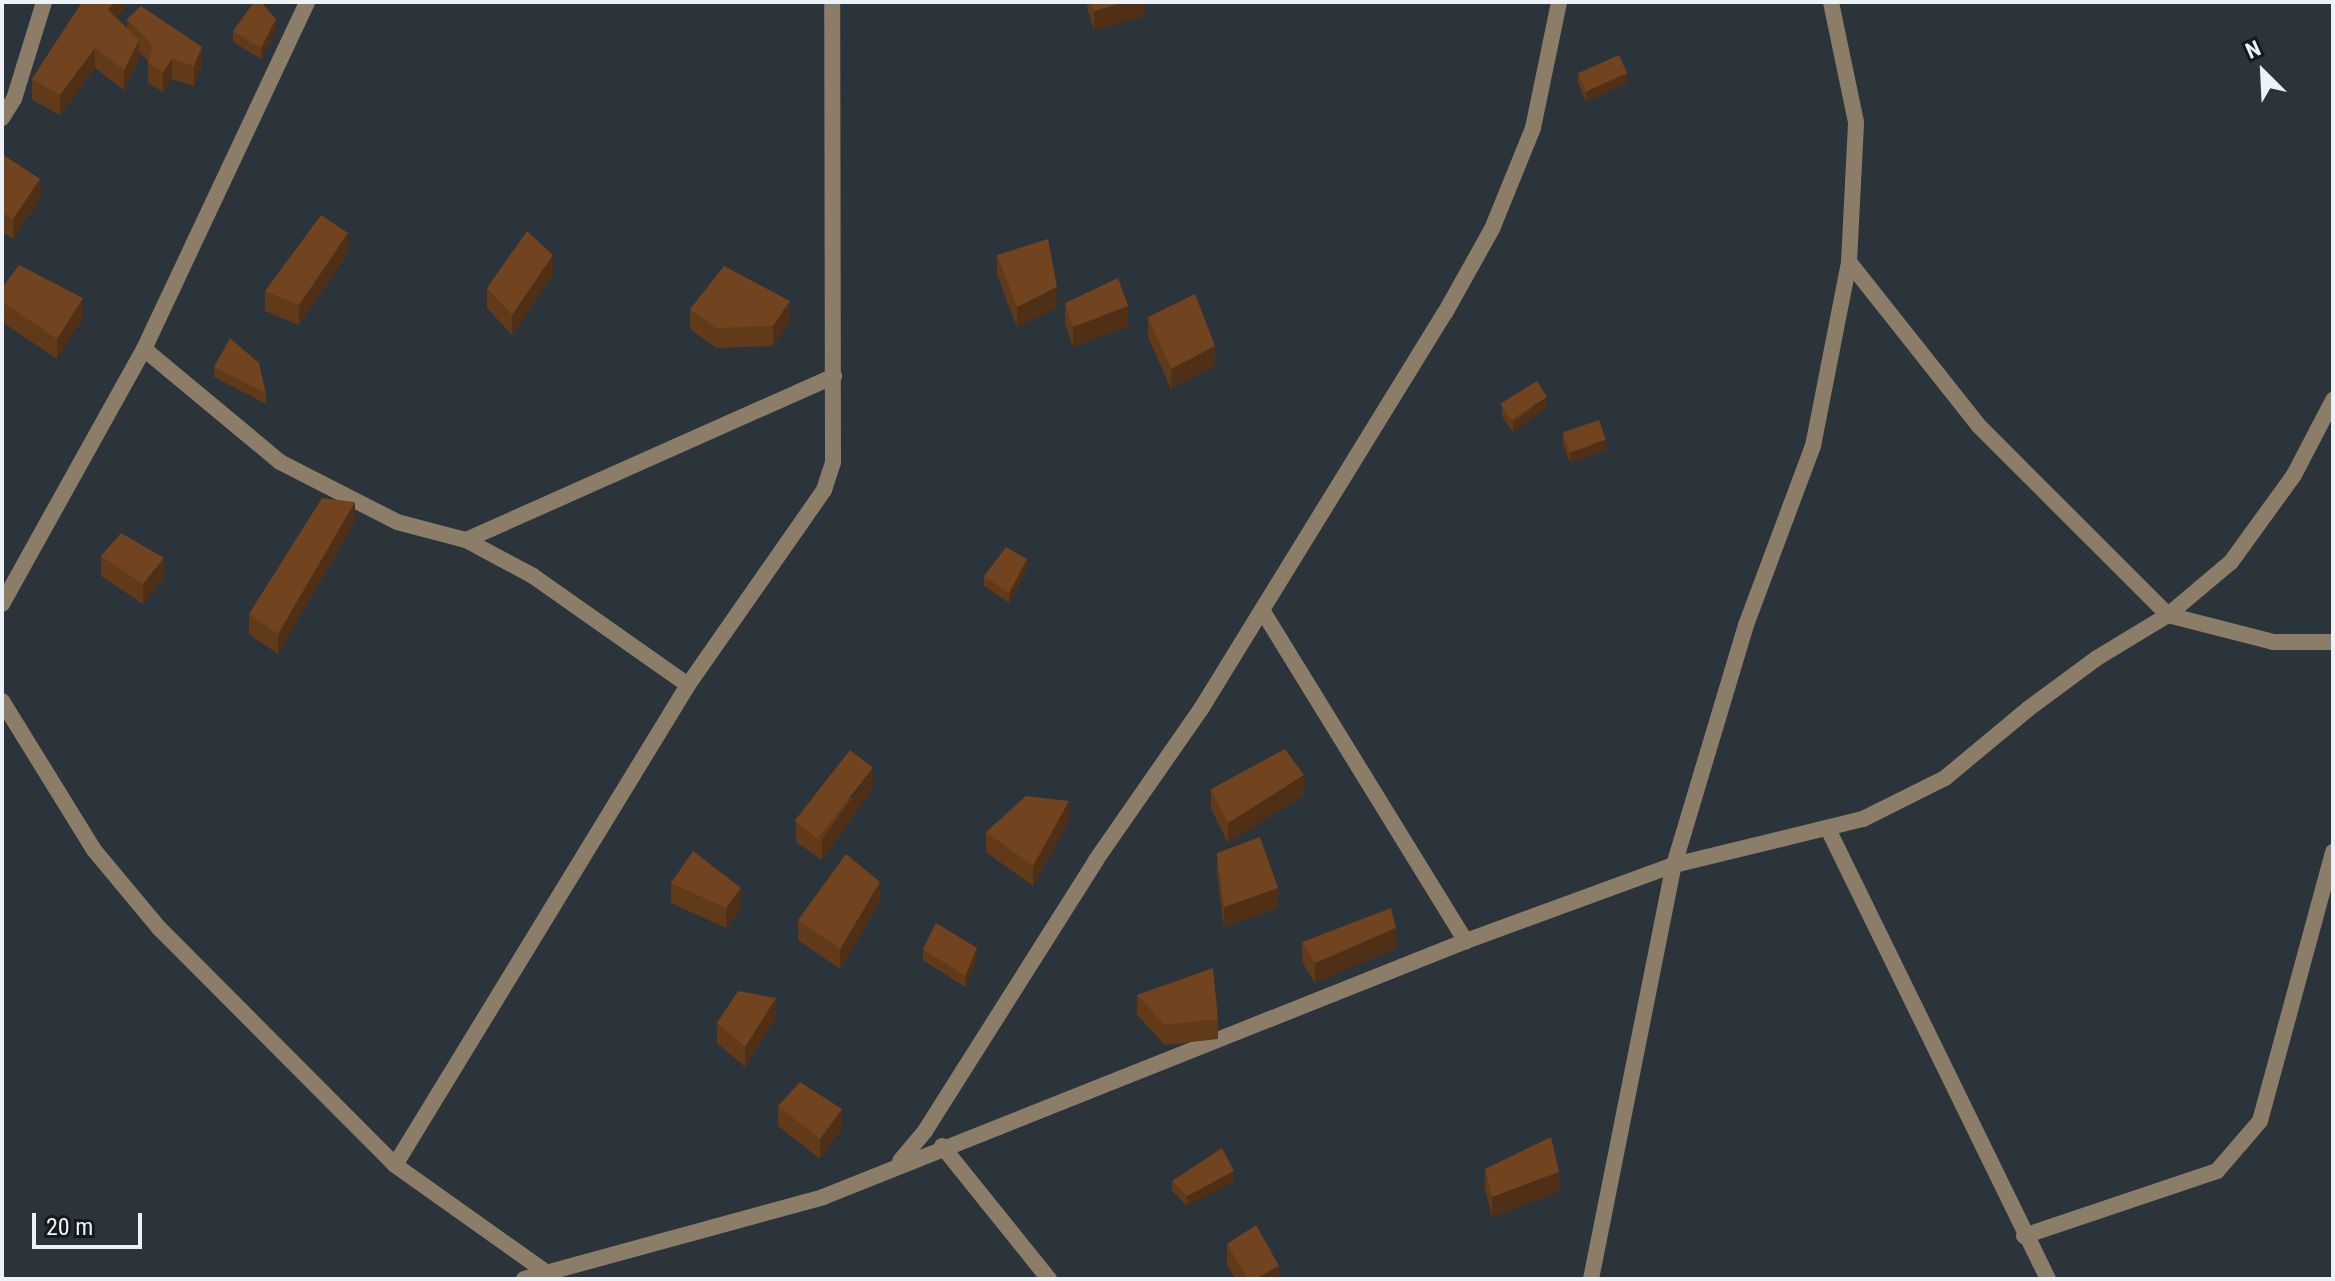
<!DOCTYPE html>
<html>
<head>
<meta charset="utf-8">
<style>
  body { margin:0 }
  #map { position:relative; width:2335px; height:1281px; overflow:hidden; background:#2b333b; font-family:"Roboto Condensed",sans-serif }
  div>[style] { position:absolute }
  [style*='--x'] { left:calc(var(--x)*1px); top:calc(var(--y)*1px); width:calc(var(--w)*1px); rotate:calc(var(--a)*1deg) }
  .minor>* { height:16px; margin:-8px; padding:0 8px; transform-origin:8px; border-radius:8px; background:#8b7d67 }
  .wall>* { inset:0; background:#613a1a }
  .shaded-wall>* { inset:0; background:#4f2f15 }
  .building>* { inset:0; background:#71431e; transform-origin:0 0 }
  span { translate:-50% -50%; white-space:nowrap; text-align:center; line-height:1.15; -webkit-text-stroke:6px #161a1e; paint-order:stroke }
  .frame { position:absolute; inset:0; border:4px solid #edf2f7; pointer-events:none }
  .north { position:absolute; left:2223px; top:32px; width:80px; height:80px; -webkit-text-stroke:6px #161a1e; paint-order:stroke; rotate:336deg; font-size:22px; font-weight:700; line-height:32px; text-align:center; color:#edf2f7 }
  .north::after { content:''; display:block; margin:auto; width:28px; height:36px; background:#edf2f7; clip-path:polygon(50% 0,100% 100%,50% 72%,0 100%) }
  .scale { position:absolute; left:32px; top:1213px; width:110px; height:36px; box-sizing:border-box; border:4px solid #edf2f7; border-top:0; padding-left:10px; font-size:24px; line-height:28px; white-space:nowrap; color:#edf2f7; -webkit-text-stroke:6px #161a1e; paint-order:stroke }
</style>
</head>
<body>
<div id="map">
  <div class="minor">
    <div style="--x:2;--y:118;--w:22;--a:-58"></div>
    <div style="--x:14;--y:99;--w:102;--a:-72.8"></div>
    <div style="--x:1849;--y:262;--w:208;--a:51.6"></div>
    <div style="--x:1978;--y:425;--w:269;--a:45"></div>
    <div style="--x:2168;--y:615;--w:108;--a:14.4"></div>
    <div style="--x:2273;--y:642;--w:60;--a:0"></div>
    <div style="--x:144;--y:349;--w:177;--a:39.7"></div>
    <div style="--x:280;--y:462;--w:131;--a:27.1"></div>
    <div style="--x:397;--y:522;--w:71;--a:14.6"></div>
    <div style="--x:466;--y:540;--w:76;--a:28.2"></div>
    <div style="--x:533;--y:576;--w:189;--a:35.1"></div>
    <div style="--x:466;--y:540;--w:403;--a:-24"></div>
    <div style="--x:2;--y:604;--w:292;--a:-60.9"></div>
    <div style="--x:144;--y:349;--w:383;--a:-64.8"></div>
    <div style="--x:1262;--y:610;--w:389;--a:58.4"></div>
    <div style="--x:2;--y:701;--w:175;--a:58.3"></div>
    <div style="--x:94;--y:850;--w:102;--a:50.2"></div>
    <div style="--x:159;--y:928;--w:334;--a:45.1"></div>
    <div style="--x:395;--y:1165;--w:191;--a:35.4"></div>
    <div style="--x:1828;--y:829;--w:501;--a:63.95"></div>
    <div style="--x:942;--y:1146;--w:171;--a:51.2"></div>
    <div style="--x:900;--y:1161;--w:39;--a:-50"></div>
    <div style="--x:925;--y:1131;--w:320;--a:-57.7"></div>
    <div style="--x:1096;--y:860;--w:184;--a:-55.2"></div>
    <div style="--x:1201;--y:709;--w:465;--a:-58.4"></div>
    <div style="--x:1445;--y:313;--w:96;--a:-60.8"></div>
    <div style="--x:1492;--y:229;--w:109;--a:-67.9"></div>
    <div style="--x:1533;--y:128;--w:129;--a:-78.3"></div>
    <div style="--x:395;--y:1165;--w:562;--a:-58.6"></div>
    <div style="--x:688;--y:685;--w:238;--a:-55.1"></div>
    <div style="--x:824;--y:490;--w:29;--a:-72"></div>
    <div style="--x:833;--y:462;--w:460;--a:-90.1"></div>
    <div style="--x:2024;--y:1236;--w:204;--a:-18.6"></div>
    <div style="--x:2217;--y:1171;--w:66;--a:-49.3"></div>
    <div style="--x:2260;--y:1121;--w:279;--a:-74.8"></div>
    <div style="--x:524;--y:1279;--w:310;--a:-15.3"></div>
    <div style="--x:823;--y:1197;--w:692;--a:-21.71"></div>
    <div style="--x:1466;--y:941;--w:221;--a:-20.1"></div>
    <div style="--x:1674;--y:865;--w:195;--a:-13.7"></div>
    <div style="--x:1863;--y:819;--w:92;--a:-26.6"></div>
    <div style="--x:1945;--y:778;--w:108;--a:-39.7"></div>
    <div style="--x:2028;--y:709;--w:86;--a:-36.5"></div>
    <div style="--x:2097;--y:658;--w:83;--a:-31.2"></div>
    <div style="--x:2168;--y:615;--w:82;--a:-40.1"></div>
    <div style="--x:2231;--y:562;--w:107;--a:-54.1"></div>
    <div style="--x:2294;--y:475;--w:85;--a:-62.5"></div>
    <div style="--x:1591;--y:1279;--w:422;--a:-78.7"></div>
    <div style="--x:1674;--y:865;--w:251;--a:-73.3"></div>
    <div style="--x:1746;--y:625;--w:191;--a:-69.5"></div>
    <div style="--x:1813;--y:446;--w:187;--a:-78.9"></div>
    <div style="--x:1849;--y:262;--w:140;--a:-87.1"></div>
    <div style="--x:1856;--y:122;--w:123;--a:-101.8"></div>
  </div>
  <div class="wall">
    <div style="clip-path:polygon(82px 2px,129px 2px,117px 18px,127px 28px,127px 19px,202px 67px,194px 86px,172px 79px,163px 92px,148px 83px,148px 61px,139px 52px,139px 60px,124px 90px,95px 68px,60px 115px,32px 100px,32px 79px)"></div>
    <div style="clip-path:polygon(1087px 2px,1145px 2px,1145px 16px,1094px 31px,1087px 7px)"></div>
    <div style="clip-path:polygon(276px 29px,261px 59px,233px 42px,233px 31px)"></div>
    <div style="clip-path:polygon(1578px 73px,1627px 83px,1586px 102px,1578px 83px)"></div>
    <div style="clip-path:polygon(2px 154px,40px 199px,13px 239px,2px 232px)"></div>
    <div style="clip-path:polygon(348px 253px,299px 325px,265px 311px,265px 291px)"></div>
    <div style="clip-path:polygon(997px 255px,1057px 307px,1017px 327px,997px 275px)"></div>
    <div style="clip-path:polygon(553px 275px,512px 335px,487px 308px,487px 288px)"></div>
    <div style="clip-path:polygon(2px 288px,83px 318px,57px 359px,2px 322px)"></div>
    <div style="clip-path:polygon(1065px 303px,1128px 326px,1073px 347px,1065px 323px)"></div>
    <div style="clip-path:polygon(690px 309px,790px 321px,773px 346px,716px 348px,690px 329px)"></div>
    <div style="clip-path:polygon(1148px 317px,1215px 366px,1171px 389px,1148px 337px)"></div>
    <div style="clip-path:polygon(214px 367px,266px 394px,266px 404px,214px 377px)"></div>
    <div style="clip-path:polygon(1502px 406px,1547px 407px,1513px 432px,1502px 416px)"></div>
    <div style="clip-path:polygon(1563px 433px,1606px 450px,1570px 463px,1563px 443px)"></div>
    <div style="clip-path:polygon(355px 522px,278px 654px,249px 634px,249px 614px)"></div>
    <div style="clip-path:polygon(101px 556px,164px 578px,143px 604px,101px 576px)"></div>
    <div style="clip-path:polygon(1027px 569px,1009px 603px,984px 586px,984px 576px)"></div>
    <div style="clip-path:polygon(873px 788px,822px 860px,796px 842px,796px 822px)"></div>
    <div style="clip-path:polygon(1211px 789px,1304px 795px,1228px 843px,1211px 809px)"></div>
    <div style="clip-path:polygon(1069px 821px,1033px 886px,986px 852px,986px 832px)"></div>
    <div style="clip-path:polygon(1217px 853px,1278px 908px,1224px 927px,1217px 873px)"></div>
    <div style="clip-path:polygon(671px 883px,741px 908px,726px 928px,671px 903px)"></div>
    <div style="clip-path:polygon(880px 902px,840px 969px,798px 940px,798px 920px)"></div>
    <div style="clip-path:polygon(1302px 942px,1396px 948px,1315px 983px,1302px 962px)"></div>
    <div style="clip-path:polygon(923px 949px,977px 959px,965px 987px,923px 960px)"></div>
    <div style="clip-path:polygon(1137px 995px,1218px 1019px,1218px 1039px,1165px 1045px,1137px 1015px)"></div>
    <div style="clip-path:polygon(776px 1018px,745px 1067px,717px 1043px,717px 1023px)"></div>
    <div style="clip-path:polygon(778px 1106px,842px 1129px,820px 1159px,778px 1126px)"></div>
    <div style="clip-path:polygon(1485px 1169px,1559px 1192px,1492px 1217px,1485px 1189px)"></div>
    <div style="clip-path:polygon(1172px 1181px,1234px 1182px,1187px 1206px,1172px 1191px)"></div>
    <div style="clip-path:polygon(1227px 1244px,1279px 1279px,1236px 1279px,1227px 1265px)"></div>
  </div>
  <div class="shaded-wall">
    <div style="clip-path:polygon(114px 2px,129px 2px,108px 30px,108px 10px)"></div>
    <div style="clip-path:polygon(1125px 2px,1145px 2px,1145px 16px,1094px 31px,1094px 11px)"></div>
    <div style="clip-path:polygon(276px 19px,276px 29px,261px 59px,261px 48px)"></div>
    <div style="clip-path:polygon(139px 40px,139px 60px,124px 90px,124px 70px)"></div>
    <div style="clip-path:polygon(202px 47px,202px 67px,194px 86px,194px 66px)"></div>
    <div style="clip-path:polygon(95px 48px,95px 68px,60px 115px,60px 95px)"></div>
    <div style="clip-path:polygon(172px 59px,172px 79px,163px 92px,163px 72px)"></div>
    <div style="clip-path:polygon(1627px 73px,1627px 83px,1586px 102px,1586px 91px)"></div>
    <div style="clip-path:polygon(40px 179px,40px 199px,13px 239px,13px 219px)"></div>
    <div style="clip-path:polygon(348px 233px,348px 253px,299px 325px,299px 305px)"></div>
    <div style="clip-path:polygon(553px 255px,553px 275px,512px 335px,512px 315px)"></div>
    <div style="clip-path:polygon(1057px 287px,1057px 307px,1017px 327px,1017px 307px)"></div>
    <div style="clip-path:polygon(83px 298px,83px 318px,57px 359px,57px 339px)"></div>
    <div style="clip-path:polygon(790px 301px,790px 321px,773px 346px,773px 326px)"></div>
    <div style="clip-path:polygon(1128px 306px,1128px 326px,1073px 347px,1073px 327px)"></div>
    <div style="clip-path:polygon(1215px 346px,1215px 366px,1171px 389px,1171px 369px)"></div>
    <div style="clip-path:polygon(1547px 397px,1547px 407px,1513px 432px,1513px 422px)"></div>
    <div style="clip-path:polygon(1606px 440px,1606px 450px,1570px 463px,1570px 453px)"></div>
    <div style="clip-path:polygon(355px 502px,355px 522px,278px 654px,278px 634px)"></div>
    <div style="clip-path:polygon(164px 558px,164px 578px,143px 604px,143px 584px)"></div>
    <div style="clip-path:polygon(1027px 559px,1027px 569px,1009px 603px,1009px 593px)"></div>
    <div style="clip-path:polygon(873px 768px,873px 788px,822px 860px,822px 840px)"></div>
    <div style="clip-path:polygon(1304px 775px,1304px 795px,1228px 843px,1228px 823px)"></div>
    <div style="clip-path:polygon(1069px 801px,1069px 821px,1033px 886px,1033px 866px)"></div>
    <div style="clip-path:polygon(880px 882px,880px 902px,840px 969px,840px 949px)"></div>
    <div style="clip-path:polygon(741px 888px,741px 908px,726px 928px,726px 908px)"></div>
    <div style="clip-path:polygon(1278px 888px,1278px 908px,1224px 927px,1224px 907px)"></div>
    <div style="clip-path:polygon(1396px 928px,1396px 948px,1315px 983px,1315px 963px)"></div>
    <div style="clip-path:polygon(977px 948px,977px 959px,965px 987px,965px 976px)"></div>
    <div style="clip-path:polygon(776px 998px,776px 1018px,745px 1067px,745px 1047px)"></div>
    <div style="clip-path:polygon(842px 1109px,842px 1129px,820px 1159px,820px 1139px)"></div>
    <div style="clip-path:polygon(1234px 1171px,1234px 1182px,1187px 1206px,1187px 1196px)"></div>
    <div style="clip-path:polygon(1559px 1172px,1559px 1192px,1492px 1217px,1492px 1197px)"></div>
    <div style="clip-path:polygon(1279px 1266px,1279px 1279px,1255px 1279px)"></div>
  </div>
  <div class="building">
    <div style="clip-path:polygon(82px 2px,114px 2px,108px 10px,139px 40px,124px 70px,95px 48px,60px 95px,32px 79px)"></div>
    <div style="clip-path:polygon(254px 2px,261px 2px,276px 19px,261px 48px,233px 31px)"></div>
    <div style="clip-path:polygon(1091px 2px,1125px 2px,1094px 11px)"></div>
    <div style="clip-path:polygon(141px 6px,202px 47px,194px 66px,172px 59px,163px 72px,148px 63px,153px 46px,127px 19px)"></div>
    <div style="left:1619px;top:55px;width:20px;height:45px;rotate:66deg"></div>
    <div style="clip-path:polygon(2px 154px,40px 179px,13px 219px,2px 212px)"></div>
    <div style="clip-path:polygon(321px 215px,348px 233px,299px 305px,265px 291px)"></div>
    <div style="clip-path:polygon(527px 231px,553px 255px,512px 315px,487px 288px)"></div>
    <div style="clip-path:polygon(1048px 239px,1057px 287px,1017px 307px,997px 255px)"></div>
    <div style="clip-path:polygon(19px 265px,83px 298px,57px 339px,2px 302px,2px 288px)"></div>
    <div style="clip-path:polygon(724px 266px,790px 301px,773px 326px,716px 328px,690px 309px)"></div>
    <div style="clip-path:polygon(1118px 278px,1128px 306px,1073px 327px,1065px 303px)"></div>
    <div style="clip-path:polygon(1195px 294px,1215px 346px,1171px 369px,1148px 317px)"></div>
    <div style="clip-path:polygon(230px 338px,259px 363px,266px 394px,214px 367px)"></div>
    <div style="left:1537px;top:381px;width:19px;height:43px;rotate:58deg"></div>
    <div style="left:1599px;top:420px;width:21px;height:38px;rotate:71deg"></div>
    <div style="clip-path:polygon(322px 498px,355px 502px,278px 634px,249px 614px)"></div>
    <div style="clip-path:polygon(121px 533px,164px 558px,143px 584px,101px 556px)"></div>
    <div style="clip-path:polygon(1006px 547px,1027px 559px,1009px 593px,984px 576px)"></div>
    <div style="clip-path:polygon(1285px 749px,1304px 775px,1228px 823px,1211px 789px)"></div>
    <div style="left:850px;top:750px;width:29px;height:90px;rotate:38deg"></div>
    <div style="clip-path:polygon(1026px 796px,1069px 801px,1033px 866px,986px 832px)"></div>
    <div style="clip-path:polygon(1260px 837px,1278px 888px,1224px 907px,1217px 853px)"></div>
    <div style="clip-path:polygon(693px 851px,741px 888px,726px 908px,671px 883px)"></div>
    <div style="clip-path:polygon(846px 854px,880px 882px,840px 949px,798px 920px)"></div>
    <div style="clip-path:polygon(1391px 908px,1396px 928px,1315px 963px,1302px 942px)"></div>
    <div style="clip-path:polygon(936px 923px,977px 948px,965px 976px,923px 949px)"></div>
    <div style="clip-path:polygon(1213px 968px,1218px 1019px,1165px 1025px,1137px 995px)"></div>
    <div style="clip-path:polygon(738px 991px,776px 998px,745px 1047px,717px 1023px)"></div>
    <div style="clip-path:polygon(800px 1082px,842px 1109px,820px 1139px,778px 1106px)"></div>
    <div style="clip-path:polygon(1551px 1137px,1559px 1172px,1492px 1197px,1485px 1169px)"></div>
    <div style="clip-path:polygon(1222px 1148px,1234px 1171px,1187px 1196px,1172px 1181px)"></div>
    <div style="clip-path:polygon(1256px 1225px,1279px 1266px,1255px 1279px,1248px 1279px,1227px 1244px)"></div>
  </div>
  <div class="frame"></div>
  <div class="north">N</div>
  <div class="scale">20 m</div>
</div>
</body>
</html>
